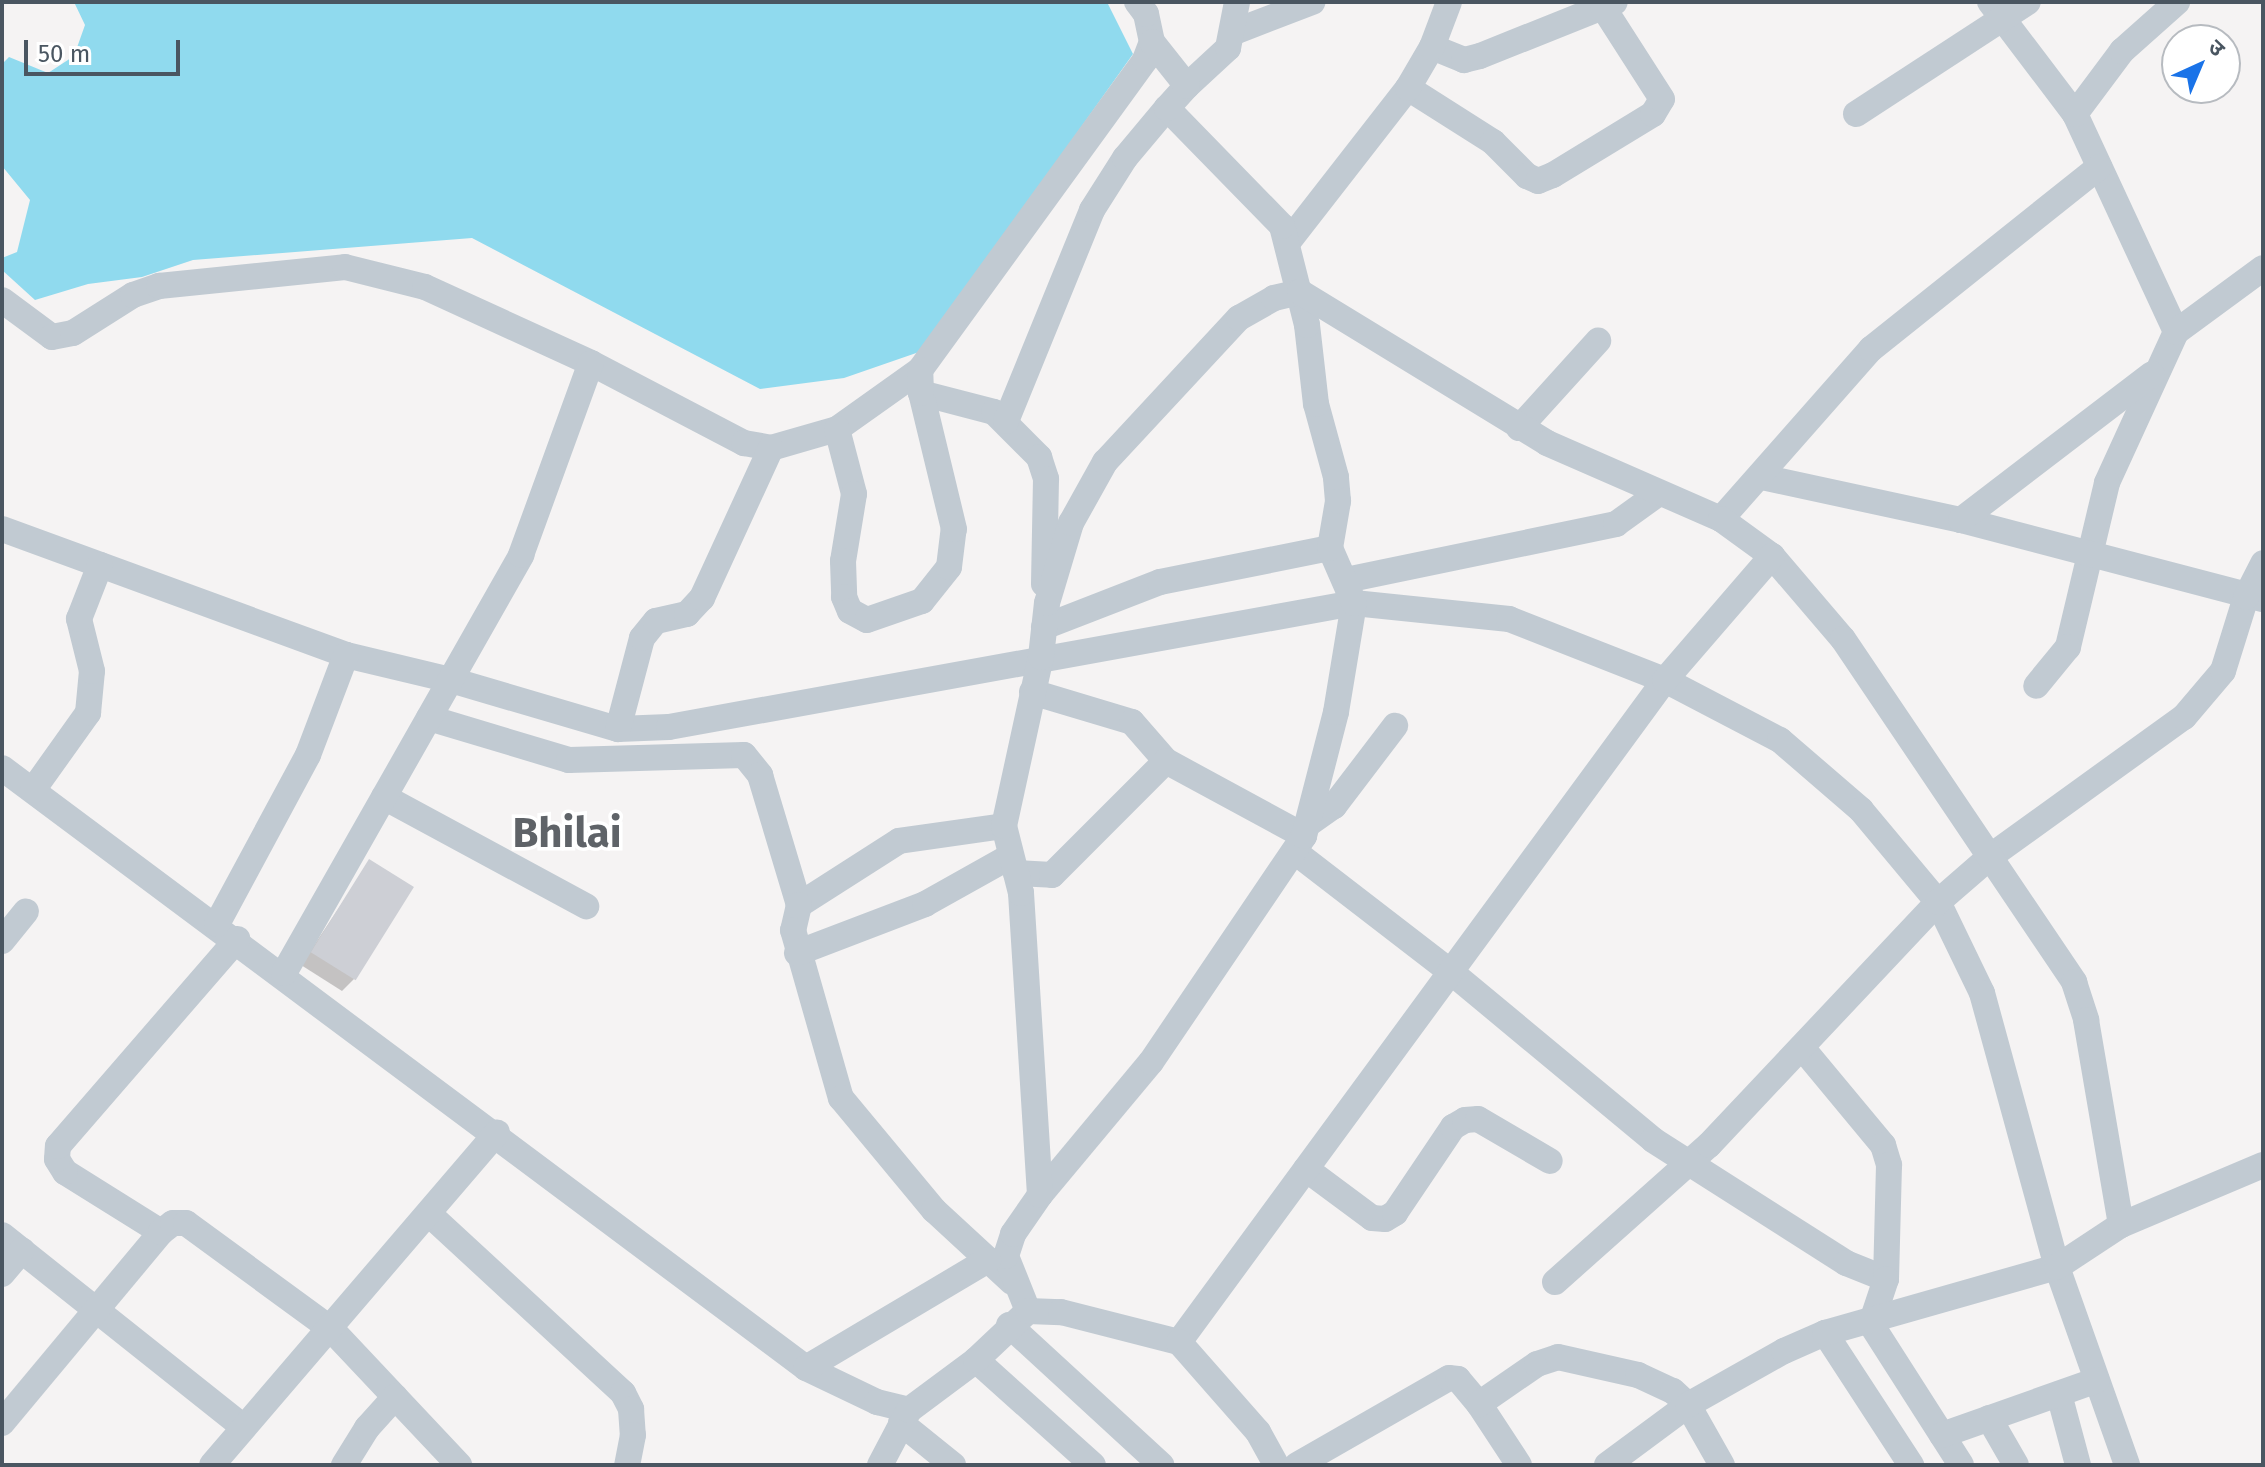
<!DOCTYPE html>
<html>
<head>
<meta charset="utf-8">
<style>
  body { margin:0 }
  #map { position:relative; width:2265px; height:1467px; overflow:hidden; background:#f5f3f3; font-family:"Fira Sans","Noto Sans Devanagari",sans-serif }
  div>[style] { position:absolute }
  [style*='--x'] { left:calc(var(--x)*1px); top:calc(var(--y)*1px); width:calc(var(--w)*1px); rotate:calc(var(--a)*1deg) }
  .water>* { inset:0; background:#90daee }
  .shadow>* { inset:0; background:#0003 }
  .building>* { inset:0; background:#cdcfd5; transform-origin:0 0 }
  .minor>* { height:26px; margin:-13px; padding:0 13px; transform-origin:13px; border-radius:13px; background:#c1cad2 }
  span { translate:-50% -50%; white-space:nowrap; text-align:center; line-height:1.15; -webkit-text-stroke:7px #fff; paint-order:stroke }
  .town-label { font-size:42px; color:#5f6368; font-weight:700 }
  .frame { position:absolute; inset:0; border:4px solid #4a5661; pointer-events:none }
  .north { position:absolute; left:2161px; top:24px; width:80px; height:80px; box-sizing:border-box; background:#fff; border:2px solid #b7bbc0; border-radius:50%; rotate:44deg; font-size:22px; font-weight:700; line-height:32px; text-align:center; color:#4a5661 }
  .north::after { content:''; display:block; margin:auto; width:28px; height:36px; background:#1a73e8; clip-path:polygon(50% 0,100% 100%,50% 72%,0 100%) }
  .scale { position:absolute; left:24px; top:40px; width:156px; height:36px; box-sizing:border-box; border:4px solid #4a5661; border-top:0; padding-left:10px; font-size:24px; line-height:28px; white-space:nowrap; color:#4a5661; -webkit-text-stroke:6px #fff; paint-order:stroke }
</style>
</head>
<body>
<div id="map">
  <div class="water">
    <div style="clip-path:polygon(74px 2px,1107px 2px,1133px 54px,922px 351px,844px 378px,760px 389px,472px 238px,193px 260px,142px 277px,88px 284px,35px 300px,2px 270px,2px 258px,17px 252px,30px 200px,2px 166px,2px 64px,9px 57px,48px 73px,74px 56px,85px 25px)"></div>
  </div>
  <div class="shadow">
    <div style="clip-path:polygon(370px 861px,354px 979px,342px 991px,301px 965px)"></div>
  </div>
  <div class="building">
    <div style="left:369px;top:859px;width:53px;height:110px;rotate:32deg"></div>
  </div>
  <div class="minor">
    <div style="--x:1990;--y:2;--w:141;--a:52.8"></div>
    <div style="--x:2075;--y:114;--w:240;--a:65.1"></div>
    <div style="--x:2176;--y:332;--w:166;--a:114.6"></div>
    <div style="--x:2107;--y:483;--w:169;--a:103.4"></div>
    <div style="--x:2068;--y:647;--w:50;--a:129.4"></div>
    <div style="--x:1234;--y:32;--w:84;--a:-21"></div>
    <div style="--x:1432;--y:47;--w:35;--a:22"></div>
    <div style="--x:1464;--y:60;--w:16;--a:-14"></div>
    <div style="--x:1480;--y:56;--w:145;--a:-21.8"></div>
    <div style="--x:1187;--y:86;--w:56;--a:-42.8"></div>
    <div style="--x:1228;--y:48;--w:47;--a:-78.9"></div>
    <div style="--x:1408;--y:88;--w:101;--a:32.4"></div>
    <div style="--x:1493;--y:142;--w:48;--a:45"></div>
    <div style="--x:1527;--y:176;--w:12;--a:24"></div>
    <div style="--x:1538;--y:181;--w:16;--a:-22"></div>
    <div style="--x:1553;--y:175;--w:117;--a:-31.4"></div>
    <div style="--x:1653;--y:114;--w:17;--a:-59"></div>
    <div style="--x:1662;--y:99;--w:109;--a:-122.7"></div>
    <div style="--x:1856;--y:114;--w:205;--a:-33.1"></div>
    <div style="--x:2075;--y:114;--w:79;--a:-53.3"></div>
    <div style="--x:2122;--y:51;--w:74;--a:-41.7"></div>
    <div style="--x:1288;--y:242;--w:195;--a:-52.1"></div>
    <div style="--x:1408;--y:88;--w:48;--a:-59.7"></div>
    <div style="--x:1432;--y:47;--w:48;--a:-69.3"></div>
    <div style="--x:2;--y:300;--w:62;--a:36.5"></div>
    <div style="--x:52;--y:337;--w:21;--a:-11"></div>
    <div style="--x:73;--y:333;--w:71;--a:-32.3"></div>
    <div style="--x:133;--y:295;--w:28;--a:-19"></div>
    <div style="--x:159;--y:286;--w:187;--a:-5.8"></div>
    <div style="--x:345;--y:267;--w:82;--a:14"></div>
    <div style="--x:425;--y:287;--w:183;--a:24.6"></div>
    <div style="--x:591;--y:363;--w:173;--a:27.6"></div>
    <div style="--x:744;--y:443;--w:27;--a:10"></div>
    <div style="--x:771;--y:448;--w:69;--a:-16.1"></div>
    <div style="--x:837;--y:429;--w:102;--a:-35.4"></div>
    <div style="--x:920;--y:370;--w:383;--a:-54"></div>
    <div style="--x:1145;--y:60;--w:19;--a:-69"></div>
    <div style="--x:1152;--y:42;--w:29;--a:-102"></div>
    <div style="--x:1146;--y:14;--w:15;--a:-127"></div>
    <div style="--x:2176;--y:332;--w:108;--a:-36.3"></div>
    <div style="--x:921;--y:393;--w:75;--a:14.6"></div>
    <div style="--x:994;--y:412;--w:64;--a:45"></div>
    <div style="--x:1039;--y:457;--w:23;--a:72"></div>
    <div style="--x:1046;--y:479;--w:105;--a:91.1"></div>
    <div style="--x:1006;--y:421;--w:228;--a:-67.8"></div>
    <div style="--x:1092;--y:210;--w:62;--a:-57.6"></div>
    <div style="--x:1125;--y:158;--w:65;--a:-50"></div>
    <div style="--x:1519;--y:428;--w:118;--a:-47.8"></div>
    <div style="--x:837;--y:429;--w:67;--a:75.3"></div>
    <div style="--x:854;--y:494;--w:68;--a:99.3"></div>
    <div style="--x:843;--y:561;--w:36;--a:88"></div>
    <div style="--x:844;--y:597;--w:15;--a:67"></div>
    <div style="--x:850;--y:611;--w:19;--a:28"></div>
    <div style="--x:867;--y:620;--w:58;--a:-19.1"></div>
    <div style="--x:922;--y:601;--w:43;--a:-51.5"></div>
    <div style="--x:949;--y:567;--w:38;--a:-83"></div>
    <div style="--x:954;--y:529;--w:140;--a:-103.6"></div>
    <div style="--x:921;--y:393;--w:23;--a:-92"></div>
    <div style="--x:1762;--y:477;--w:204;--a:12.2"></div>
    <div style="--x:1961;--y:520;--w:312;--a:14.7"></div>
    <div style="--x:1721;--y:519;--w:227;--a:-48.6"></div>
    <div style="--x:1871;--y:349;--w:292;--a:-38.6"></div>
    <div style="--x:1961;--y:520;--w:240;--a:-37.4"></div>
    <div style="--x:2;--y:529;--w:366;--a:20.1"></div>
    <div style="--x:346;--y:655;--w:108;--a:13.4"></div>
    <div style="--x:451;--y:680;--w:174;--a:16.4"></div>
    <div style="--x:618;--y:729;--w:51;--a:-2.2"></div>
    <div style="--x:669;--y:727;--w:696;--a:-10.26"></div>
    <div style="--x:1354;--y:603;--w:156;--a:5.9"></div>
    <div style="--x:1509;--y:619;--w:168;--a:21.4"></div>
    <div style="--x:1665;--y:680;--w:130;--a:27.6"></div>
    <div style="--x:1780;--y:740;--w:107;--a:40.8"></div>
    <div style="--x:1861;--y:810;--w:120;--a:50.1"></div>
    <div style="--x:1938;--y:902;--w:101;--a:64.2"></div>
    <div style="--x:1982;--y:993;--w:284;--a:74.7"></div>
    <div style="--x:2057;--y:1267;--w:210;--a:70.5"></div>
    <div style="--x:1346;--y:580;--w:276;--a:-11.7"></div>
    <div style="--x:1616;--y:524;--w:53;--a:-35.8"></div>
    <div style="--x:1044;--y:627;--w:124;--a:-21.2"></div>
    <div style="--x:1160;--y:582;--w:173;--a:-11.3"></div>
    <div style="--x:1032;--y:692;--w:104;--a:16.7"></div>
    <div style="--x:1132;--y:722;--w:52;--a:48.9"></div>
    <div style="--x:1166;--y:761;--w:157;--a:28.5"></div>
    <div style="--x:429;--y:718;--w:146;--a:16.7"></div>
    <div style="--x:569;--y:760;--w:175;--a:-1.6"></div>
    <div style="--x:744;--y:755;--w:26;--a:51"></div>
    <div style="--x:760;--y:775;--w:136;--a:73.3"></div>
    <div style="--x:618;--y:729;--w:94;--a:-75.2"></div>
    <div style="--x:642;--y:638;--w:22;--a:-51"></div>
    <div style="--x:656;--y:621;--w:32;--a:-13"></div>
    <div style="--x:687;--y:614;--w:22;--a:-47"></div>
    <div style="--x:702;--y:598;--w:165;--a:-65.3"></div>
    <div style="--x:2;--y:768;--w:1003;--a:36.73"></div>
    <div style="--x:806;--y:1368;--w:79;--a:25.6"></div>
    <div style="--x:877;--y:1402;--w:33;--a:14"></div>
    <div style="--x:33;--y:790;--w:95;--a:-54.5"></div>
    <div style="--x:88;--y:713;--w:42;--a:-84.6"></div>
    <div style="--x:92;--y:671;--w:54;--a:-104"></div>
    <div style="--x:79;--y:619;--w:58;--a:-68.7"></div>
    <div style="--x:384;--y:797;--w:230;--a:28.4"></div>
    <div style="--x:1308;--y:824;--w:32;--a:-35"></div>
    <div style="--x:1334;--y:806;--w:101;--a:-52.7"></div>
    <div style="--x:1004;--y:826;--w:106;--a:171.9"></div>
    <div style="--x:899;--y:841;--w:119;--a:147.4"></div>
    <div style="--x:799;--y:905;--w:26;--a:103"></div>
    <div style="--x:793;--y:930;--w:175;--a:74.1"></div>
    <div style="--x:841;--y:1098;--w:146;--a:50.3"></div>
    <div style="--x:934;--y:1210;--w:106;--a:42.7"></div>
    <div style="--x:1295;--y:852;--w:197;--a:37.6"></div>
    <div style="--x:1451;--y:972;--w:263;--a:39.7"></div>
    <div style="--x:1653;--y:1140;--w:229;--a:32.5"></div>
    <div style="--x:1846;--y:1263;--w:43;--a:21.8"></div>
    <div style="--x:1016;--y:873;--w:36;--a:3"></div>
    <div style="--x:1052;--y:875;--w:161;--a:-45"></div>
    <div style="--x:217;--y:924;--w:192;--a:-61.7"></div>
    <div style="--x:308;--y:755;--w:107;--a:-69.2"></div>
    <div style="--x:2;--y:941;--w:38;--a:-51"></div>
    <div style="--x:797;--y:953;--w:137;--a:-20.9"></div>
    <div style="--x:925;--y:904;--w:98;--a:-29.2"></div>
    <div style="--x:284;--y:973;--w:481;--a:-60.4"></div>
    <div style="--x:521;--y:555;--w:204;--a:-70"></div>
    <div style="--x:1804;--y:1050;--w:124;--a:50.3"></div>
    <div style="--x:1883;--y:1145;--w:21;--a:73"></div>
    <div style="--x:1889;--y:1165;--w:114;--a:91.5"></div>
    <div style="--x:1886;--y:1279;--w:47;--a:108.4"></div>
    <div style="--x:1871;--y:1324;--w:167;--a:57.4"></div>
    <div style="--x:1306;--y:1169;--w:82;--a:36.6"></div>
    <div style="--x:1372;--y:1218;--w:13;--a:4"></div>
    <div style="--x:1385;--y:1219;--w:12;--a:-31"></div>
    <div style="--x:1395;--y:1213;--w:104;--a:-56"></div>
    <div style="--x:1453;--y:1127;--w:14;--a:-30"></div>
    <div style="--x:1465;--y:1120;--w:13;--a:-4"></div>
    <div style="--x:1478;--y:1119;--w:83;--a:30.3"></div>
    <div style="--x:1040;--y:1195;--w:173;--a:-50.2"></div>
    <div style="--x:1151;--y:1062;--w:273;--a:-55.9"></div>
    <div style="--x:1304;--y:836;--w:128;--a:-75.5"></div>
    <div style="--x:1336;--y:712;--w:110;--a:-80.6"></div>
    <div style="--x:1354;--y:603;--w:60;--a:-113.6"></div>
    <div style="--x:1330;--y:548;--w:48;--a:-80.3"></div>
    <div style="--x:1338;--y:501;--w:24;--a:-95"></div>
    <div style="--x:1336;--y:477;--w:76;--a:-105.3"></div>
    <div style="--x:1316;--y:404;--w:80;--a:-96.5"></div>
    <div style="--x:1307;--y:325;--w:102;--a:-104.2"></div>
    <div style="--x:1282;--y:226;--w:165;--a:-134.3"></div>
    <div style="--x:1167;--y:108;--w:30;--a:-48"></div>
    <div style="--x:1187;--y:86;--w:56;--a:-128.5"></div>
    <div style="--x:429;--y:1214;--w:264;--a:42.7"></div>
    <div style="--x:623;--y:1393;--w:18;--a:63"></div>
    <div style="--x:631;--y:1409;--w:26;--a:86"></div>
    <div style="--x:633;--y:1435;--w:31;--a:101"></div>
    <div style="--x:161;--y:1232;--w:113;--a:-148"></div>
    <div style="--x:65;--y:1172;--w:15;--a:-122"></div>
    <div style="--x:57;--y:1159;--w:13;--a:-86"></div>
    <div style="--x:58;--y:1146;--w:274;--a:-49.1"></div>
    <div style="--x:2;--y:1235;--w:308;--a:38.5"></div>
    <div style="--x:2;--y:1274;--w:31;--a:-50"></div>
    <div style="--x:1555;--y:1282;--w:206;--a:-41.7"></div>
    <div style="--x:1709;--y:1145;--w:334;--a:-46.7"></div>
    <div style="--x:1938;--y:902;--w:70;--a:-41"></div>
    <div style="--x:1991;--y:856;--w:238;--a:-35.8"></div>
    <div style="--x:2184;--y:717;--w:60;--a:-49.7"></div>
    <div style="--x:2223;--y:671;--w:77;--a:-72.7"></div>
    <div style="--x:2246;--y:597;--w:38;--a:-63"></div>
    <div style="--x:1028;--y:1311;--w:59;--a:-111.8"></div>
    <div style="--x:1006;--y:1256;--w:23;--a:-72"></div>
    <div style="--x:1013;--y:1234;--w:47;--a:-55.3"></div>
    <div style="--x:1040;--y:1195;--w:303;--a:-93.6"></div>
    <div style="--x:1021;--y:893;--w:69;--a:-104.2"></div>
    <div style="--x:1004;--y:826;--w:173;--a:-77.7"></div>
    <div style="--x:1041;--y:657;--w:54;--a:-83.7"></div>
    <div style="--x:1047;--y:603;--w:84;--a:-73.3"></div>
    <div style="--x:1071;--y:523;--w:70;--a:-60.9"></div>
    <div style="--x:1105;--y:462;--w:197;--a:-47.1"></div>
    <div style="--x:1239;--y:318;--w:40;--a:-29.7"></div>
    <div style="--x:1274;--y:298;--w:27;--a:-13"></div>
    <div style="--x:1300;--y:292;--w:289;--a:31.4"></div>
    <div style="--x:1547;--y:443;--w:190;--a:23.6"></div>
    <div style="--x:1721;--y:519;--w:63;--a:36"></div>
    <div style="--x:1772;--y:556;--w:109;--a:49.5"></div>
    <div style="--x:1843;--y:639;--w:414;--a:56"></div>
    <div style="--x:2074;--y:982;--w:40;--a:72"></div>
    <div style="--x:2086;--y:1020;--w:208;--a:80.3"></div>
    <div style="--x:1009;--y:1325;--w:207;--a:42.6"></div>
    <div style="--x:1825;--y:1333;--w:158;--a:56.9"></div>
    <div style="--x:1179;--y:1342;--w:821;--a:-53.72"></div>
    <div style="--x:1665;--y:680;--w:164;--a:-49.2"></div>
    <div style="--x:976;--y:1360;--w:157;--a:41.9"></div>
    <div style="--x:806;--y:1368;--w:212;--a:-30.7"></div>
    <div style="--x:2059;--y:1394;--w:73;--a:75"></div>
    <div style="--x:1479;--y:1404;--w:73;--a:56.7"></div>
    <div style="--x:1989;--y:1418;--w:54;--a:60.1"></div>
    <div style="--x:2;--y:1423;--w:249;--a:-50.2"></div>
    <div style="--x:161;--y:1232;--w:15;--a:-37"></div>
    <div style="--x:173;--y:1223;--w:13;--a:0"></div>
    <div style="--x:186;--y:1223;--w:180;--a:36.2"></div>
    <div style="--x:331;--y:1329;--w:187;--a:46.7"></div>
    <div style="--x:901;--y:1423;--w:67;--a:38.9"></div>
    <div style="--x:1942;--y:1435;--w:164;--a:-19.5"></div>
    <div style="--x:212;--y:1465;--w:438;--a:-49.4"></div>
    <div style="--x:344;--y:1465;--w:44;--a:-58.1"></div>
    <div style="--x:367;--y:1428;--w:42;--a:-47.9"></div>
    <div style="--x:880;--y:1465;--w:62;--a:-62.2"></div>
    <div style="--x:909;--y:1410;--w:84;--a:-36.7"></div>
    <div style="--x:976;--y:1360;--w:71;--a:-43.3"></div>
    <div style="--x:1028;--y:1311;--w:33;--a:2"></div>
    <div style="--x:1061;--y:1312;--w:122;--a:14.3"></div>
    <div style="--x:1179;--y:1342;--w:120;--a:48.7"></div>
    <div style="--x:1258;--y:1432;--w:38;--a:61"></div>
    <div style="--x:1297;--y:1465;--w:175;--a:-29.8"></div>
    <div style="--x:1449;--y:1378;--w:9;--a:6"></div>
    <div style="--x:1458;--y:1379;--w:33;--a:50"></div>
    <div style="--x:1479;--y:1404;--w:70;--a:-34.6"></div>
    <div style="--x:1537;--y:1364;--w:22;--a:-18"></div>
    <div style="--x:1558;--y:1357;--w:82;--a:12.7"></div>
    <div style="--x:1638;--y:1375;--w:38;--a:25"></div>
    <div style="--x:1673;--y:1391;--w:21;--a:43"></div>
    <div style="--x:1688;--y:1405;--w:69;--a:60.5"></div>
    <div style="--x:1607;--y:1465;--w:101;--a:-36.5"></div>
    <div style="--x:1688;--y:1405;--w:110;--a:-29.4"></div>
    <div style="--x:1784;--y:1351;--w:45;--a:-23.7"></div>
    <div style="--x:1825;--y:1333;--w:241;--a:-15.9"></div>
    <div style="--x:2057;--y:1267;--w:77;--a:-33.3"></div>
    <div style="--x:2121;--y:1225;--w:154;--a:-22.9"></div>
  </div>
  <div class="town-label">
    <span style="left:567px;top:833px">Bhilai</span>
  </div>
  <div class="frame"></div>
  <div class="north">उ</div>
  <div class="scale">50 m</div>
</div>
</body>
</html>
